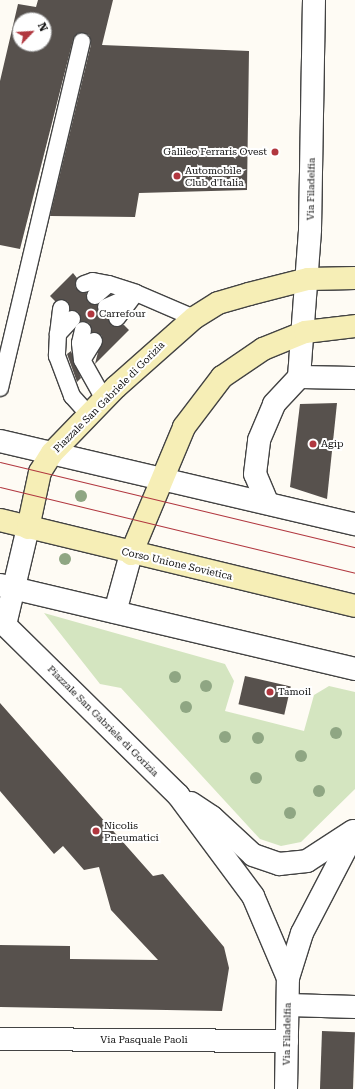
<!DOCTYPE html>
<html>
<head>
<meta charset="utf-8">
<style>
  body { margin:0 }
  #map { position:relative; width:355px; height:1089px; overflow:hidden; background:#fefbf4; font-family:"Roboto Serif",serif }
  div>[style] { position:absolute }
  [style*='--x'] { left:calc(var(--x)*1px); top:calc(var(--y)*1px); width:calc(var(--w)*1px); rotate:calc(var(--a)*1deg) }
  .green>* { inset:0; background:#d4e5c0 }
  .building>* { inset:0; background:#57514d; transform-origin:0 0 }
  .roads { filter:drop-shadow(1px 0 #434343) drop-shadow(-1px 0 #434343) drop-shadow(0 1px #434343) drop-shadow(0 -1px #434343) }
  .service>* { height:16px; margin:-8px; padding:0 8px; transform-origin:8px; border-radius:8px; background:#fff }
  .minor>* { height:22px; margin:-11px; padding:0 11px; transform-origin:11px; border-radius:11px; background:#fff }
  .secondary>* { height:22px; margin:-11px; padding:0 11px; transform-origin:11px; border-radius:11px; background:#f6eeb6 }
  .tram>* { height:1px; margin:-0.5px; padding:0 0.5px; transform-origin:0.5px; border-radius:0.5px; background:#b1373f }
  .trees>* { width:12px; height:12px; margin:-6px; border-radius:50%; background:#8fa683 }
  .dots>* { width:11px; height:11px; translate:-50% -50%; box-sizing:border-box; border:2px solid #fff; border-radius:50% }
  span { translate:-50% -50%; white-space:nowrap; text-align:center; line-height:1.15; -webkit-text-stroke:4px #fff; paint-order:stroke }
  .poi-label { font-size:10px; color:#101010 }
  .right { translate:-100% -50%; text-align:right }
  .left { translate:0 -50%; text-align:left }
  .street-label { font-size:10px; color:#101010 }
  .north { position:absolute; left:12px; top:12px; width:40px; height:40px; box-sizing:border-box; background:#fff; border:1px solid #9f9f9f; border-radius:50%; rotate:65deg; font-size:11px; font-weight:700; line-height:16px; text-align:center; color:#101010 }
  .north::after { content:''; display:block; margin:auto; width:14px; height:18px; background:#b1373f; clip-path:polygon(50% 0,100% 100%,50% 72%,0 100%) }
</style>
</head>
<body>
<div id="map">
  <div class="green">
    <div style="clip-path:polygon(44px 613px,225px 664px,234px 681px,225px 711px,304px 731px,314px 695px,329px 686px,355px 692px,355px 789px,301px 842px,281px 846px,260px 839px,121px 688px,100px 684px)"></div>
  </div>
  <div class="building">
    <div style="clip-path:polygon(evenodd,38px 0,113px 0,102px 45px,249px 51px,247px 190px,139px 193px,135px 217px,50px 216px,91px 44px,89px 35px,80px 33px,73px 40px,20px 249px,0 245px,0 81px,18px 4px,36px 7px,38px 0,20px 20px,44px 20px,44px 44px,20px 44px,20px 20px)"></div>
    <div style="clip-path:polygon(73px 273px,77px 278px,75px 287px,86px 293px,88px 302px,97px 305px,101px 315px,108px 316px,112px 326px,124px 325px,129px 330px,95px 364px,102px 336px,92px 332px,89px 323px,81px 321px,78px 312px,70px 310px,67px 301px,55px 301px,50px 296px)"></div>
    <div style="clip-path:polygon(71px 351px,81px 378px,77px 382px,67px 354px)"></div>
    <div style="clip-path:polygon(337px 403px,327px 499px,290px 487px,300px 404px)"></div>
    <div style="left:245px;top:676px;width:47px;height:29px;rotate:13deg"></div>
    <div style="clip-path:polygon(0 703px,153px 876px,163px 874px,224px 947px,229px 968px,222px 1011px,0 1007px,0 945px,70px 946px,70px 959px,158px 960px,111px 910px,99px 867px,84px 870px,63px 846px,54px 854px,0 791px)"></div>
    <div style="left:322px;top:1031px;width:33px;height:58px;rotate:2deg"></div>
  </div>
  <div class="roads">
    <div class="service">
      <div style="--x:84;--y:284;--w:9;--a:-18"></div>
      <div style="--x:93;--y:281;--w:16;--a:11"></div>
      <div style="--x:95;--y:296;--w:18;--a:-41"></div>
      <div style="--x:109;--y:284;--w:28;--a:18"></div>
      <div style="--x:106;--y:307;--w:32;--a:-24"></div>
      <div style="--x:117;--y:318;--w:31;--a:-53"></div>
      <div style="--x:136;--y:293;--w:63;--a:23.3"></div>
      <div style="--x:72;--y:319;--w:21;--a:133"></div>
      <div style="--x:58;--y:334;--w:22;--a:93"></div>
      <div style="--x:57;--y:356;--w:43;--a:69.4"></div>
      <div style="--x:72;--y:396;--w:25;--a:48"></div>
      <div style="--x:58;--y:334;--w:26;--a:-83"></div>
      <div style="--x:94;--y:341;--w:22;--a:122"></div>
      <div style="--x:82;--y:360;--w:45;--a:60.6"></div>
      <div style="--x:82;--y:360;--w:17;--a:-97"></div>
      <div style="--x:80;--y:343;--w:13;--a:-77"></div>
      <div style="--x:0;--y:388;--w:356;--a:-76.7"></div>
    </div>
    <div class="minor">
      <div style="--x:299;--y:377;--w:148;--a:-85.7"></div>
      <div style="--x:310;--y:229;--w:229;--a:-89"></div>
      <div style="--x:299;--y:377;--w:56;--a:1"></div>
      <div style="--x:0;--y:441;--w:365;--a:13.2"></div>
      <div style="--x:267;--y:502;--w:30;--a:-113"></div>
      <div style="--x:255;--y:474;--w:34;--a:-83"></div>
      <div style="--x:259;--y:440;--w:39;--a:-67"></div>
      <div style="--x:274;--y:404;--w:37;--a:-47"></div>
      <div style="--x:0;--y:585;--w:365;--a:13.3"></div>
      <div style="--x:115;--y:612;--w:60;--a:-74.6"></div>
      <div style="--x:5;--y:625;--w:243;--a:44.5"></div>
      <div style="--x:178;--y:795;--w:126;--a:53.4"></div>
      <div style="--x:253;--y:896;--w:89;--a:66.9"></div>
      <div style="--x:5;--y:625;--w:100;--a:-76.7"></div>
      <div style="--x:191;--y:803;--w:25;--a:34"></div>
      <div style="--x:212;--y:817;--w:56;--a:42.8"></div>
      <div style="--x:253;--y:855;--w:28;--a:19"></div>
      <div style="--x:279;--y:864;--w:28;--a:-6"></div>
      <div style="--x:307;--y:861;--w:55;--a:-33.1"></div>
      <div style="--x:288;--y:1005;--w:67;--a:1.7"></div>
      <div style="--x:0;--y:1039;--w:287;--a:0.4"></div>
      <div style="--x:286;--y:1089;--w:111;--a:-89"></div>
      <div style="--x:288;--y:978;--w:47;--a:-72.7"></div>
      <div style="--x:302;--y:933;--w:115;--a:-62.5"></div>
    </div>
    <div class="secondary">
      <div style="--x:0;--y:520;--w:365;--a:13.6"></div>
      <div style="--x:28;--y:528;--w:57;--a:-77.9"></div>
      <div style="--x:40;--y:472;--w:22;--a:-58"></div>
      <div style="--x:52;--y:453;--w:92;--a:-45.9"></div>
      <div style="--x:116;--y:387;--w:104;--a:-41.5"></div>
      <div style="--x:194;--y:318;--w:28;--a:-32"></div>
      <div style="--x:218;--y:303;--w:32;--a:-16"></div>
      <div style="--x:249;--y:294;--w:61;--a:-14.3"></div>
      <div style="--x:308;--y:279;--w:47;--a:-1.2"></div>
      <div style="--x:131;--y:554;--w:138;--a:-67.3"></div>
      <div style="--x:184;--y:427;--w:63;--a:-52.8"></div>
      <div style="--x:222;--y:377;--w:50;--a:-34.3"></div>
      <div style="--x:263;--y:349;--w:45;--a:-22"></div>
      <div style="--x:305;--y:332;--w:50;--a:-6.8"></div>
    </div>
  </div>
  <div class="tram">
    <div style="--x:0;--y:462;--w:365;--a:13.5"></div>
    <div style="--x:0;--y:487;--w:365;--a:13.6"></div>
  </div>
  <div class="trees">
    <div style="left:81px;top:496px"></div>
    <div style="left:65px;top:559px"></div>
    <div style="left:175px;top:677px"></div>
    <div style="left:206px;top:686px"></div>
    <div style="left:186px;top:707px"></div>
    <div style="left:336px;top:733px"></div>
    <div style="left:225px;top:737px"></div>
    <div style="left:258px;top:738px"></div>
    <div style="left:301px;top:756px"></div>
    <div style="left:256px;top:778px"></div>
    <div style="left:319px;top:791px"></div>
    <div style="left:290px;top:813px"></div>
  </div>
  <div class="dots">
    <div style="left:275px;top:152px;background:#b1373f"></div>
    <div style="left:177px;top:176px;background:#b1373f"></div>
    <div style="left:91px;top:314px;background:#b1373f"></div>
    <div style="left:313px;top:444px;background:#b1373f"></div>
    <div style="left:270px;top:692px;background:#b1373f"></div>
    <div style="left:96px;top:831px;background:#b1373f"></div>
  </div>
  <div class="poi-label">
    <span class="right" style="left:267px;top:152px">Galileo Ferraris Ovest</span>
    <span class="left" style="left:185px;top:176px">Automobile<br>Club d'Italia</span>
    <span class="left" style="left:99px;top:314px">Carrefour</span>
    <span class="left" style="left:321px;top:444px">Agip</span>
    <span class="left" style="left:278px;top:692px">Tamoil</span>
    <span class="left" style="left:104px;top:831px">Nicolis<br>Pneumatici</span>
  </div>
  <div class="street-label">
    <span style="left:311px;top:189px;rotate:-89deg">Via Filadelfia</span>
    <span style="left:109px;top:397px;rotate:-45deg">Piazzale San Gabriele di Gorizia</span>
    <span style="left:177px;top:564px;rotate:13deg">Corso Unione Sovietica</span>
    <span style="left:103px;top:721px;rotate:45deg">Piazzale San Gabriele di Gorizia</span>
    <span style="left:287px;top:1034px;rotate:-89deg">Via Filadelfia</span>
    <span style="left:144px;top:1040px">Via Pasquale Paoli</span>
  </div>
  <div class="north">N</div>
</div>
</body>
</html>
